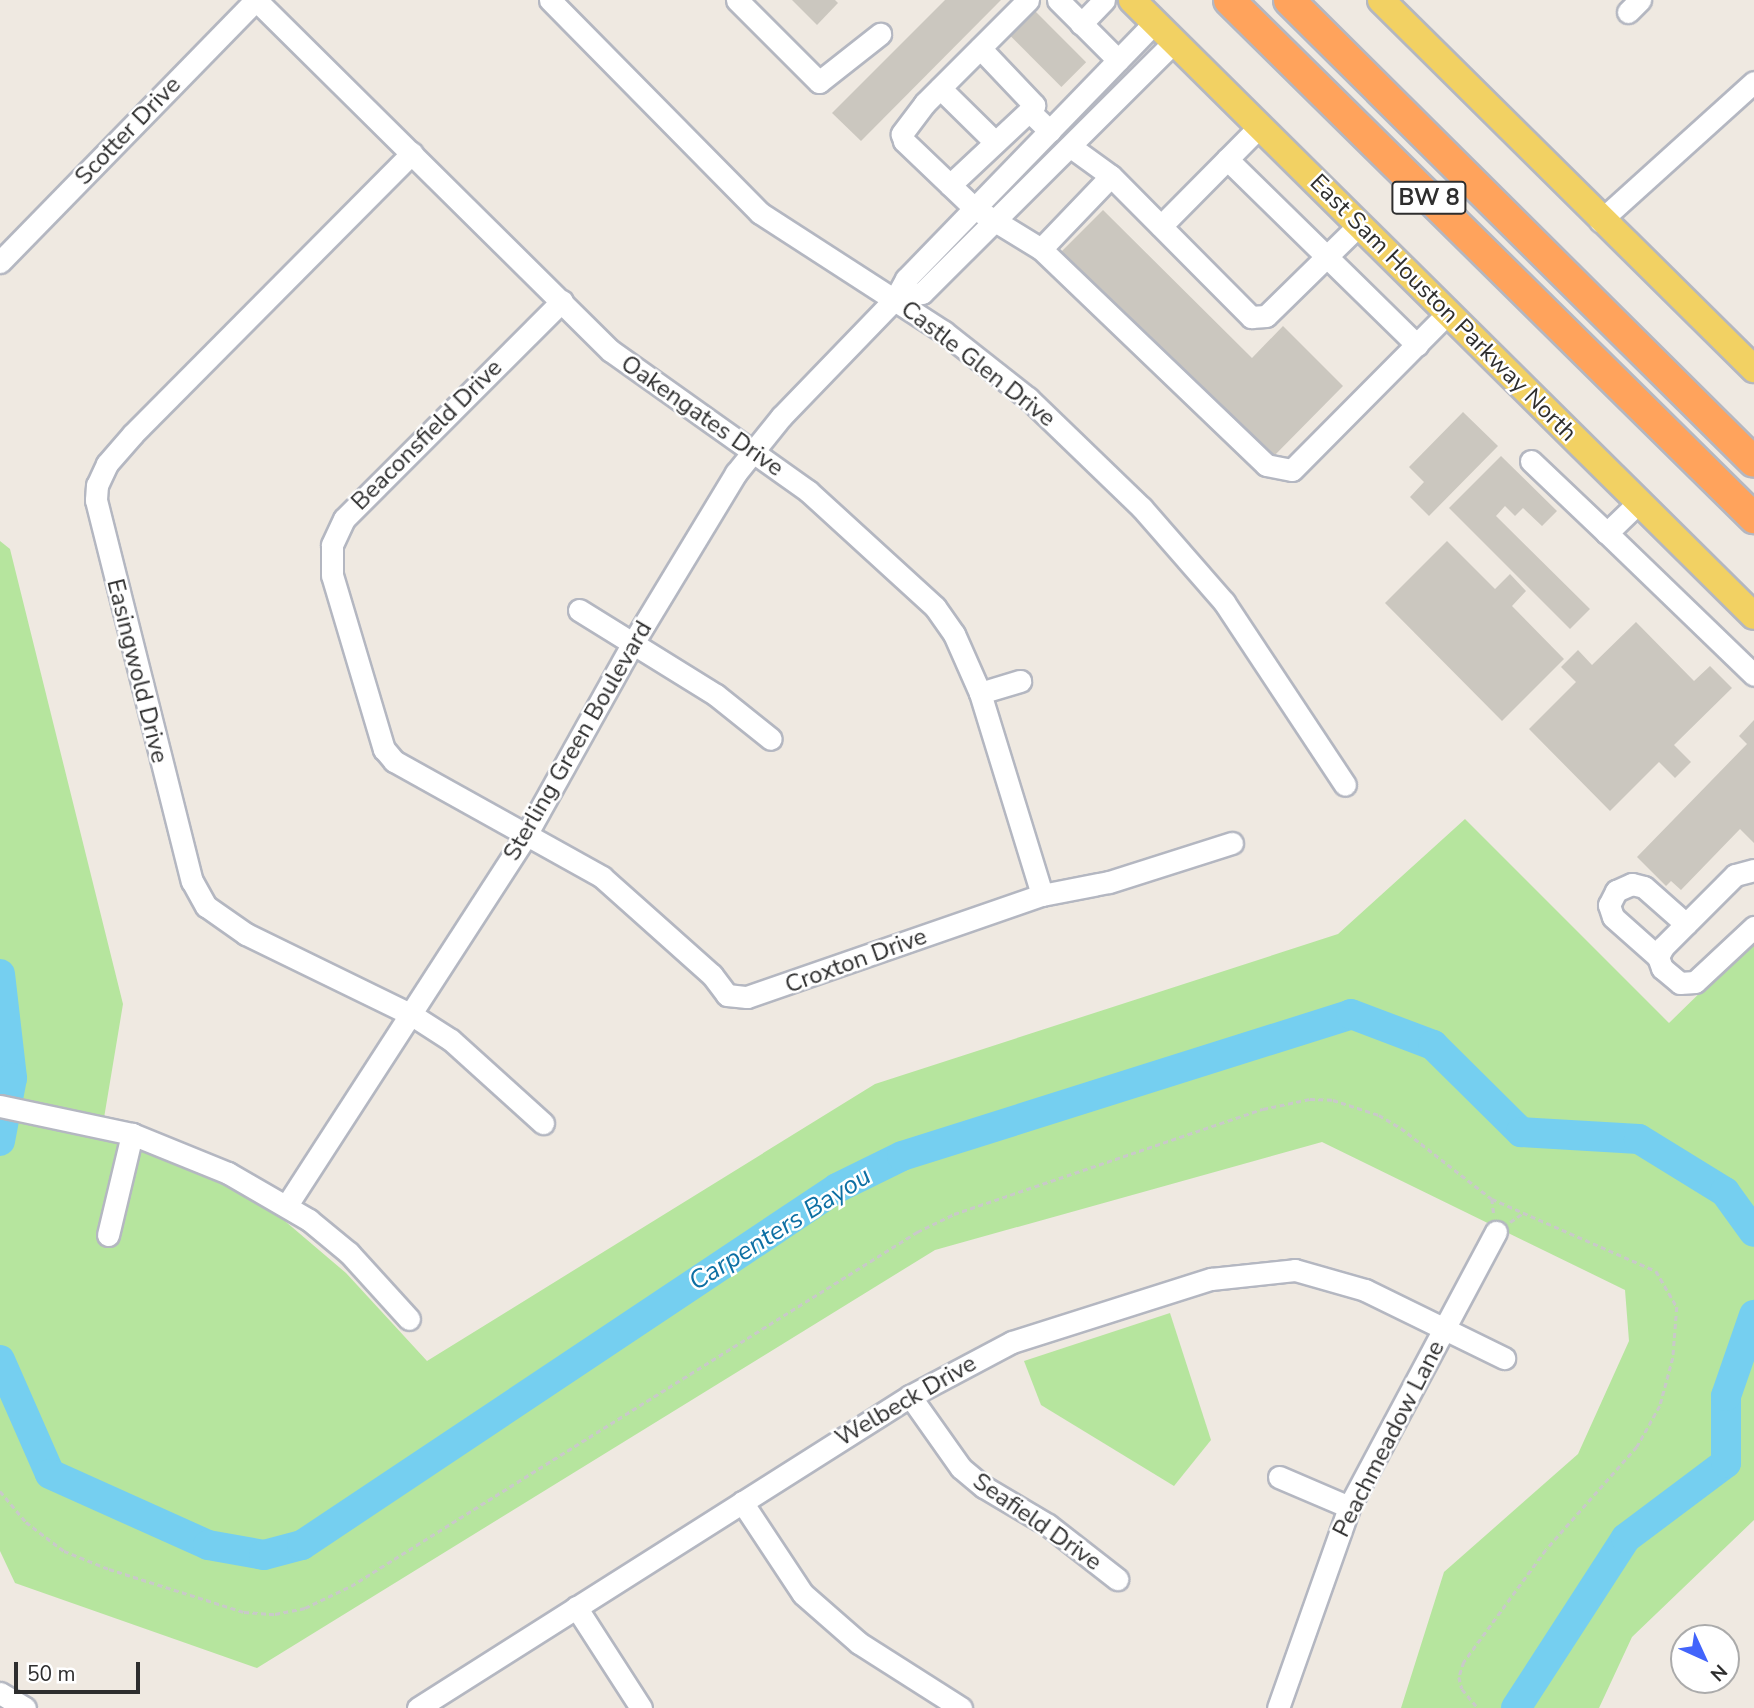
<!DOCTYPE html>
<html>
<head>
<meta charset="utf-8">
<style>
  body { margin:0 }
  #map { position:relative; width:1754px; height:1708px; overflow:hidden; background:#efe9e1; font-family:"Nunito Sans",sans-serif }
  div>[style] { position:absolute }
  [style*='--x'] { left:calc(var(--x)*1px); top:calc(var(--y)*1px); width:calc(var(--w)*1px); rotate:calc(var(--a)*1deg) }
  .green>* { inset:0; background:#b6e59e }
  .river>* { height:30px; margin:-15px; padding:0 15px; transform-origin:15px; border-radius:15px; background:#75cff0 }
  .building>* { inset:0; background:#cbc7bf; transform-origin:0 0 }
  .path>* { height:2.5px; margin-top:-1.25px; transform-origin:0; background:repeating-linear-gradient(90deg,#c9c9c9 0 5px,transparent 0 8.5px) }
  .roads { filter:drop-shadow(2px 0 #b4b7c1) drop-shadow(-2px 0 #b4b7c1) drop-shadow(0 2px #b4b7c1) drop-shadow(0 -2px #b4b7c1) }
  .minor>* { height:21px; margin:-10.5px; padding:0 10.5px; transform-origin:10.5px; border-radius:10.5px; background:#fff }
  .major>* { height:26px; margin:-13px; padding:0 13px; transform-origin:13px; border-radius:13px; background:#f2d163 }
  .highway>* { height:30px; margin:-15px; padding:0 15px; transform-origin:15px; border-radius:15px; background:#ffa35c }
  span { translate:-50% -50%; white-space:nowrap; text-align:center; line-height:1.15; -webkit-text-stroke:5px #fff; paint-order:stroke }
  .shield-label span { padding:2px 5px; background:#fff; border:2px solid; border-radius:5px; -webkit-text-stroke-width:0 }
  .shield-label { font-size:23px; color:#2e2e2e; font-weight:700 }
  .street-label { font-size:24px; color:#2e2e2e }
  .water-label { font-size:26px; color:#0d6fa3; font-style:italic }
  .north { position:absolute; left:1670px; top:1624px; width:70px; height:70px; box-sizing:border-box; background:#fff; border:2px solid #ababab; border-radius:50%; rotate:135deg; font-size:19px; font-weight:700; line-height:28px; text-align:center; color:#2e2e2e }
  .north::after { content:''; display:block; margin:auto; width:24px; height:32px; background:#4264fb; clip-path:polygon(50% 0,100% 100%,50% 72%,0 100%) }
  .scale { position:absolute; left:14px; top:1662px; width:126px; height:32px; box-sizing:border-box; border:4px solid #2e2e2e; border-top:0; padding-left:9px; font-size:21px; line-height:24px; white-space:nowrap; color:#2e2e2e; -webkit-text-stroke:5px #fff; paint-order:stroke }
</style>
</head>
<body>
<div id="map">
  <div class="green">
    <div style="clip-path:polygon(0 541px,10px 549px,123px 1004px,101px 1136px,224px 1183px,279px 1216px,346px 1273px,427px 1361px,875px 1084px,1338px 934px,1465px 819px,1669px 1023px,1754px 940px,1754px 1520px,1632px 1637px,1599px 1708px,1401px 1708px,1444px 1572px,1578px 1454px,1629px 1341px,1625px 1290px,1322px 1142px,935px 1250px,257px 1668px,15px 1583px,0 1551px)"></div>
    <div style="clip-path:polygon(1170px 1313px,1211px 1440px,1174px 1486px,1041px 1405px,1024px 1361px)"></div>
  </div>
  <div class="river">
    <div style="--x:0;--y:974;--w:105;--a:83.4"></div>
    <div style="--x:12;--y:1078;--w:64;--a:100.8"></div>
    <div style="--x:0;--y:1360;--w:124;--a:66.3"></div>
    <div style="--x:50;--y:1474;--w:173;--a:24.2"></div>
    <div style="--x:208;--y:1545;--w:57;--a:10.1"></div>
    <div style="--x:264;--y:1555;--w:39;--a:-15"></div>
    <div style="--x:302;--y:1545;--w:643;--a:-33.71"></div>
    <div style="--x:837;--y:1188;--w:72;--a:-26.2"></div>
    <div style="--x:902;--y:1156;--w:471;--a:-17.5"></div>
    <div style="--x:1351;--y:1014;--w:88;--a:20.7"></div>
    <div style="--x:1433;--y:1045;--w:124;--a:44.7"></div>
    <div style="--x:1521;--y:1132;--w:118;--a:3.4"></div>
    <div style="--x:1639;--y:1139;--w:101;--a:31.6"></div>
    <div style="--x:1725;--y:1192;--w:49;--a:54.1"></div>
    <div style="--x:1516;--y:1708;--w:202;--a:-57.1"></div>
    <div style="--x:1626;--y:1538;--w:125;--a:-36.9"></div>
    <div style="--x:1726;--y:1463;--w:67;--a:-90"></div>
    <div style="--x:1726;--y:1396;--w:86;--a:-70.9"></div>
  </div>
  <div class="building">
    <div style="clip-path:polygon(792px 0,835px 0,838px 3px,817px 25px)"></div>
    <div style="clip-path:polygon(945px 0,1001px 0,861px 141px,832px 113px)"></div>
    <div style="left:1031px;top:7px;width:78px;height:35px;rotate:45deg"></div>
    <div style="clip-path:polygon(1103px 210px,1252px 358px,1283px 326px,1343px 386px,1269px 461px,1060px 253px)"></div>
    <div style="clip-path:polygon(1463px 412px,1498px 446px,1429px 516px,1410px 497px,1424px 482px,1409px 467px)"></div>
    <div style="clip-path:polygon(1501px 456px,1557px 511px,1542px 526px,1523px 508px,1515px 516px,1505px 506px,1496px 516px,1590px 609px,1570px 629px,1449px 508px)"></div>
    <div style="clip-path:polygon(1447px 541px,1495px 589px,1510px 574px,1526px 591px,1512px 606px,1564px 659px,1502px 721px,1385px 603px)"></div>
    <div style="clip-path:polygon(1636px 622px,1694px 681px,1710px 666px,1732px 688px,1674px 745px,1691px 762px,1675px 778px,1659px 762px,1610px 811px,1529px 729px,1576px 682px,1561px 667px,1578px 650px,1592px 665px)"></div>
    <div style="clip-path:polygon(1754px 720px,1754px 843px,1740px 829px,1681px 890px,1671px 881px,1666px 886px,1637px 857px,1747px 744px,1739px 736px)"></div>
  </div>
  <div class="path">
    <div style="--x:1492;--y:1199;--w:16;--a:83"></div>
    <div style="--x:1510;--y:1222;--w:14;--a:-34"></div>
    <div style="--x:0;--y:1491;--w:40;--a:50"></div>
    <div style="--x:26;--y:1522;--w:48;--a:37.3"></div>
    <div style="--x:64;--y:1551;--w:48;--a:21.8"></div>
    <div style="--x:109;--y:1569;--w:142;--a:17.7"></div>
    <div style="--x:244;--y:1612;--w:31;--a:4"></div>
    <div style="--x:275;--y:1614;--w:31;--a:-11"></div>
    <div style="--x:305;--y:1608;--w:51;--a:-25.6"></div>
    <div style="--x:351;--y:1586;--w:668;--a:-32.02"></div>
    <div style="--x:917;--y:1232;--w:41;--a:-25.9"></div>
    <div style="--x:954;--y:1214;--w:326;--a:-18.8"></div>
    <div style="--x:1263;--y:1109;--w:48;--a:-12"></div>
    <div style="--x:1310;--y:1099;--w:23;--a:2"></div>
    <div style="--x:1333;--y:1100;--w:48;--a:18.1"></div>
    <div style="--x:1379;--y:1115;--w:26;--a:31"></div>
    <div style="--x:1401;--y:1128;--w:115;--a:38"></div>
    <div style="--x:1492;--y:1199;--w:179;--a:23.7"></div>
    <div style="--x:1656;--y:1271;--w:42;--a:59.7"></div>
    <div style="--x:1677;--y:1307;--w:51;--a:94.5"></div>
    <div style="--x:1673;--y:1358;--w:50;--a:105.2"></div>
    <div style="--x:1660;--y:1406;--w:47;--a:119.3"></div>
    <div style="--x:1637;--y:1447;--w:137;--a:131.5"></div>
    <div style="--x:1546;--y:1550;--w:139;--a:126.2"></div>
    <div style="--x:1464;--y:1662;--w:16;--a:108"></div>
    <div style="--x:1459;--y:1677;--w:12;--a:76"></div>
    <div style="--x:1462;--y:1689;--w:25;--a:50"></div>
  </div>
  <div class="roads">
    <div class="minor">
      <div style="--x:550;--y:0;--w:299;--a:45.4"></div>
      <div style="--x:760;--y:213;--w:219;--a:32.9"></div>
      <div style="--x:944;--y:332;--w:107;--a:38.2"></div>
      <div style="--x:1028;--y:398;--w:158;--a:44"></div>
      <div style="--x:1142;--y:508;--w:125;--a:48.9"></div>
      <div style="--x:1224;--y:602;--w:219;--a:56.5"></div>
      <div style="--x:737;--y:0;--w:116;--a:45"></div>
      <div style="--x:819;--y:82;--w:78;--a:-38.2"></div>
      <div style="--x:1028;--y:0;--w:146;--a:135"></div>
      <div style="--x:925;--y:103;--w:39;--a:127"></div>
      <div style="--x:902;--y:134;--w:7;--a:74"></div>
      <div style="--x:904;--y:141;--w:97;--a:43.7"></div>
      <div style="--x:974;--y:208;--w:79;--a:31.5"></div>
      <div style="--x:1041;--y:249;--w:312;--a:43.8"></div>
      <div style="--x:1266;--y:465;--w:26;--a:11"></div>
      <div style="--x:1292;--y:470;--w:221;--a:-45.2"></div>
      <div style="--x:1058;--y:0;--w:85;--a:45"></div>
      <div style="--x:1628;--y:12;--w:17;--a:-45"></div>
      <div style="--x:1081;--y:24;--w:33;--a:-46"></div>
      <div style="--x:980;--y:48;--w:79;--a:46.5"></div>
      <div style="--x:1034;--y:105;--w:8;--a:130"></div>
      <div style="--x:1029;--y:111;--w:29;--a:44"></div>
      <div style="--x:940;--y:88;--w:77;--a:44.5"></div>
      <div style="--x:1071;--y:147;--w:49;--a:35.9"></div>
      <div style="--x:1111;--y:176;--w:199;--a:45.2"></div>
      <div style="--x:1251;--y:317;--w:15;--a:-4"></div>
      <div style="--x:1266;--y:316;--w:130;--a:-44.4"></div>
      <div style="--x:412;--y:153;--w:396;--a:134.8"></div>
      <div style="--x:133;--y:434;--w:40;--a:131"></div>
      <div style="--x:107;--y:464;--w:23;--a:115"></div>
      <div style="--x:97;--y:485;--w:15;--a:94"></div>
      <div style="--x:96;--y:500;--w:393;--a:75.9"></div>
      <div style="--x:192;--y:881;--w:29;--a:61"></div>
      <div style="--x:206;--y:906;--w:49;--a:35"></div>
      <div style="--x:246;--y:934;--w:185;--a:26"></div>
      <div style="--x:412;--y:1015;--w:46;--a:32.7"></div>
      <div style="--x:451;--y:1040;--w:124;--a:42.1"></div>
      <div style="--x:1227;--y:159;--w:266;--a:44.4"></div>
      <div style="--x:950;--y:185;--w:108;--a:-43.1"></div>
      <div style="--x:1600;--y:221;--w:207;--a:-42.1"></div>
      <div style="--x:1161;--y:226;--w:141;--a:-45.3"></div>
      <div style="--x:1041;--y:249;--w:101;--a:-46.2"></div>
      <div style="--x:0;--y:262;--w:366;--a:-45.7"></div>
      <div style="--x:256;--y:0;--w:499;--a:44.7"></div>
      <div style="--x:611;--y:351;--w:242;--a:35.4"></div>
      <div style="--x:808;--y:491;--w:172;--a:42.4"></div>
      <div style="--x:935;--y:607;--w:33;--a:55"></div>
      <div style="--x:954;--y:634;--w:64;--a:66.2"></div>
      <div style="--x:980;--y:693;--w:211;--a:72.9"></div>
      <div style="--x:895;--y:299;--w:28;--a:-13"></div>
      <div style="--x:922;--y:293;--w:356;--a:-44.9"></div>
      <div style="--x:562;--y:301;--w:308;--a:135"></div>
      <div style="--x:344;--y:519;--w:29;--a:115"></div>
      <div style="--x:332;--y:545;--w:30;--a:90"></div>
      <div style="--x:332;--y:575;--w:182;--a:73.4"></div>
      <div style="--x:384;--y:749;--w:16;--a:50"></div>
      <div style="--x:394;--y:761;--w:238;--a:29.1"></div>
      <div style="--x:602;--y:877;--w:147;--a:41.7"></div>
      <div style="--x:712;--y:975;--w:25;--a:53"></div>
      <div style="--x:727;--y:995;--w:20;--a:6"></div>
      <div style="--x:747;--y:997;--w:312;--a:-19.1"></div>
      <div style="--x:1042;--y:895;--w:68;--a:-11"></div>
      <div style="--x:1109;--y:882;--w:129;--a:-17.6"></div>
      <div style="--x:1531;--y:461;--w:105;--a:43.5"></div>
      <div style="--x:1639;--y:502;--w:45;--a:135.9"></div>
      <div style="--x:1607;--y:533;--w:204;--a:44"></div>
      <div style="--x:579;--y:610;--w:161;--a:31.8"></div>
      <div style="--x:716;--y:695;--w:70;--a:38.7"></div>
      <div style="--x:980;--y:693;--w:42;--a:-16.7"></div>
      <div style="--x:1754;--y:870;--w:20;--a:165"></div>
      <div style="--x:1735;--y:875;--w:102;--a:135"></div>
      <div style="--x:1663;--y:947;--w:11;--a:117"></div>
      <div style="--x:1658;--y:957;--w:12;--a:70"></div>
      <div style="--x:1662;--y:968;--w:23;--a:40"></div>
      <div style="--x:1680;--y:983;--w:15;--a:-4"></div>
      <div style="--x:1695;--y:982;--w:81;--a:-43"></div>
      <div style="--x:1658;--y:957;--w:60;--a:-138.4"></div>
      <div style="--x:1613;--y:917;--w:13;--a:-108"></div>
      <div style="--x:1609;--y:905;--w:16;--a:-63"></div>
      <div style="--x:1616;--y:891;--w:17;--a:-24"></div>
      <div style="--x:1632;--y:884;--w:12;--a:14"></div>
      <div style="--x:1644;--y:887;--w:56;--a:41.4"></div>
      <div style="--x:0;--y:1106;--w:135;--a:12"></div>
      <div style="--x:132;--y:1134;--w:104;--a:22.1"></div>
      <div style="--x:228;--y:1173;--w:94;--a:30.1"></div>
      <div style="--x:309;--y:1220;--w:52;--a:39.5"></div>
      <div style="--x:349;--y:1253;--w:89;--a:47.7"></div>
      <div style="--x:287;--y:1205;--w:440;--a:-57.1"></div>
      <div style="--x:526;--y:835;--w:220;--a:-60.9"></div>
      <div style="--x:633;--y:643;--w:199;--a:-58.8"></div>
      <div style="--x:736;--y:473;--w:72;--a:-51.2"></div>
      <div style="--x:781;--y:417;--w:164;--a:-46"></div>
      <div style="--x:895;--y:299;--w:23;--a:-61"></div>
      <div style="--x:906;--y:279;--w:358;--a:-45.9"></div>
      <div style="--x:108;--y:1235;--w:104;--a:-76.6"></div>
      <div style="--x:910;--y:1396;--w:88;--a:54.7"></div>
      <div style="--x:961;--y:1468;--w:30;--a:40"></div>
      <div style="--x:984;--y:1487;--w:74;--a:30.7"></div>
      <div style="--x:1048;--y:1525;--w:88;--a:38"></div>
      <div style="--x:1279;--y:1477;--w:76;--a:23.2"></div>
      <div style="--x:742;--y:1502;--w:110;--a:56.5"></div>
      <div style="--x:803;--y:1594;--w:74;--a:41.2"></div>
      <div style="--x:859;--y:1643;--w:121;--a:32.5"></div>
      <div style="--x:576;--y:1607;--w:120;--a:57.2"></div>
      <div style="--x:0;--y:1693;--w:29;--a:31"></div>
      <div style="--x:418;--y:1708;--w:583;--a:-32.38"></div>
      <div style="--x:910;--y:1396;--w:115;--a:-27.9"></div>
      <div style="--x:1012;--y:1342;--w:209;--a:-17.6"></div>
      <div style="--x:1211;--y:1279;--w:84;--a:-6.1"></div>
      <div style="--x:1295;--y:1270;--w:73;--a:15.9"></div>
      <div style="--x:1365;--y:1290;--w:155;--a:26.1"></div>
      <div style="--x:1278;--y:1708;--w:213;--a:-70.5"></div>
      <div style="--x:1349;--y:1507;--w:312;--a:-61.9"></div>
    </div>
    <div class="major">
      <div style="--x:1132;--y:0;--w:875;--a:44.72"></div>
      <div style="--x:1381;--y:0;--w:525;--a:44.69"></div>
    </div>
    <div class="highway">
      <div style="--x:1229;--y:0;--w:738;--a:44.62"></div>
      <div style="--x:1289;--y:0;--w:655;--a:44.81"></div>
    </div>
  </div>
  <div class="shield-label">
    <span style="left:1429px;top:198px">BW 8</span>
  </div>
  <div class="street-label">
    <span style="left:128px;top:131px;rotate:-46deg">Scotter Drive</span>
    <span style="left:1443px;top:308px;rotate:45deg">East Sam Houston Parkway North</span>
    <span style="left:978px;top:364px;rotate:38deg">Castle Glen Drive</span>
    <span style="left:702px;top:416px;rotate:35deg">Oakengates Drive</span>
    <span style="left:427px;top:435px;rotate:-45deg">Beaconsfield Drive</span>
    <span style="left:137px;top:671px;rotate:76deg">Easingwold Drive</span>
    <span style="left:578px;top:741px;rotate:-60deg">Sterling Green Boulevard</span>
    <span style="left:856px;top:961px;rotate:-20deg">Croxton Drive</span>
    <span style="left:906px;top:1401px;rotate:-30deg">Welbeck Drive</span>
    <span style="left:1389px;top:1439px;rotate:-63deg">Peachmeadow Lane</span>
    <span style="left:1037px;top:1522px;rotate:35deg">Seafield Drive</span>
  </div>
  <div class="water-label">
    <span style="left:780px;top:1229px;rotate:-32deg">Carpenters Bayou</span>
  </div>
  <div class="north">N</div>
  <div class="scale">50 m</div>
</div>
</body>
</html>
